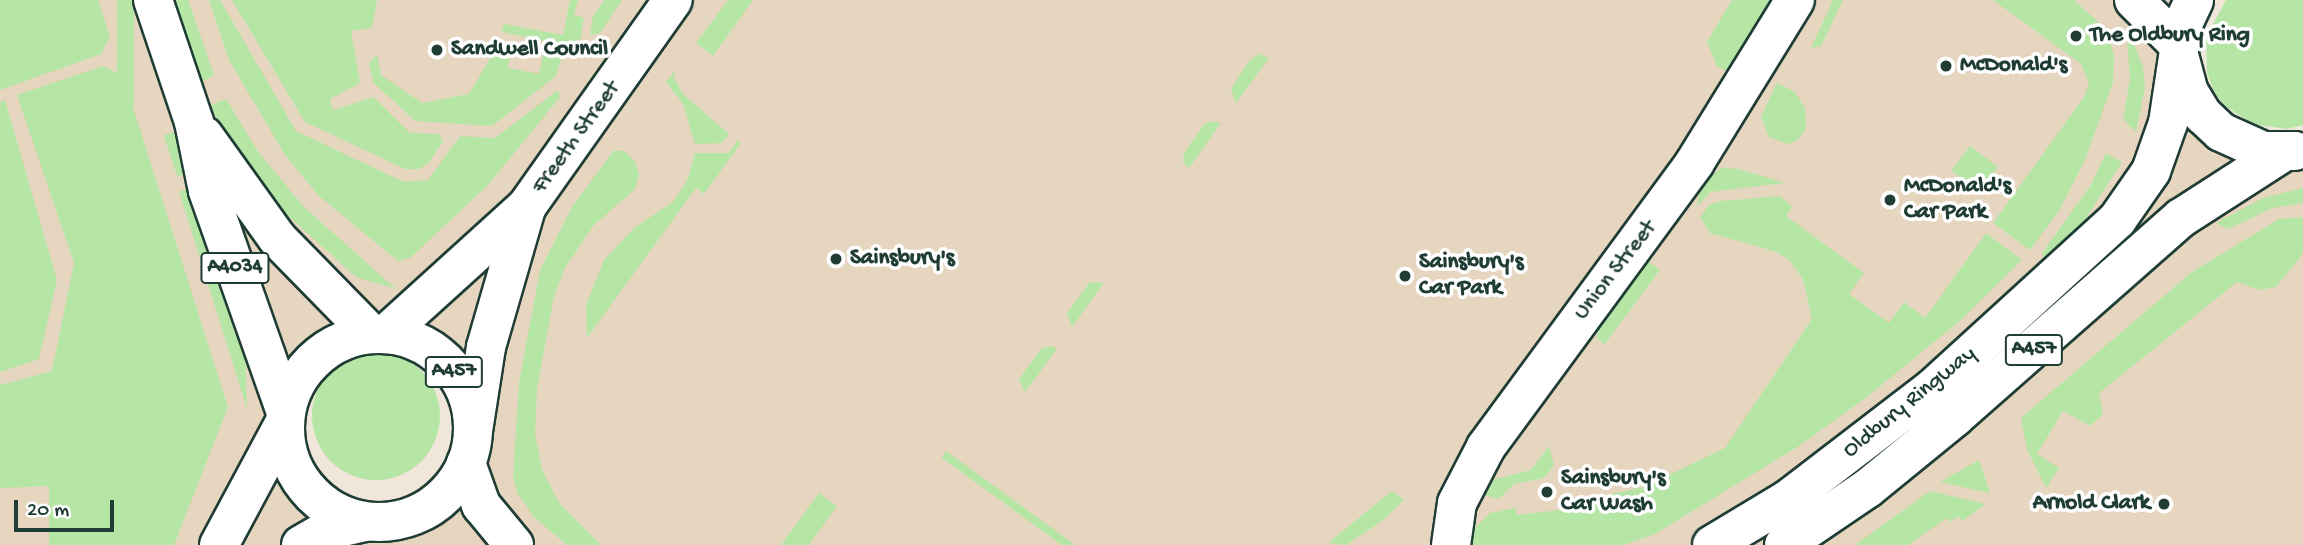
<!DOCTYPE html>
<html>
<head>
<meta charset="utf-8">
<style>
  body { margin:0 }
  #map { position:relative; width:2303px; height:545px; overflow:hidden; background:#f0e6d9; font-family:"Gochi Hand",sans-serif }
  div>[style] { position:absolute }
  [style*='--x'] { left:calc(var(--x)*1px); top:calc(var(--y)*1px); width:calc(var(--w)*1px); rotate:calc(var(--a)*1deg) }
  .built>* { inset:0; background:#e6d5bf }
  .green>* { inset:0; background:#b6e6a6; transform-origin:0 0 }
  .round { border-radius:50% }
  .roads { filter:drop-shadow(2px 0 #1f3d34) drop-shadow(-2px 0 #1f3d34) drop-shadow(0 2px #1f3d34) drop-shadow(0 -2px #1f3d34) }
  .street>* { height:38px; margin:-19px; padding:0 19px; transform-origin:19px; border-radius:19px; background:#fff }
  .secondary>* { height:38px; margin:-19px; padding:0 19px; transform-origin:19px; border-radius:19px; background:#fff }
  .primary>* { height:38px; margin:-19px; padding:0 19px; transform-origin:19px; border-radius:19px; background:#fff }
  .primary>.ring { margin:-19px; padding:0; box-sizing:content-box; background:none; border:38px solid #fff; border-radius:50% }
  .dots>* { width:19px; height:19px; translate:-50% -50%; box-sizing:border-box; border:4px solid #fff; border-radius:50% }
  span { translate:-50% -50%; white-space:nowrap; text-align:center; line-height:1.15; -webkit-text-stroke:7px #fff; paint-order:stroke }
  .shield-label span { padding:2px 5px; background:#fff; border:2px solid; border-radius:5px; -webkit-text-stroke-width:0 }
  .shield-label { font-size:21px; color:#1f3d34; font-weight:700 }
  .poi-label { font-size:23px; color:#1f3d34; font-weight:700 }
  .left { translate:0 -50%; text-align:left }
  .right { translate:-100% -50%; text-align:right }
  .street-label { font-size:23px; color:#1f3d34 }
  .scale { position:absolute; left:14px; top:500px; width:100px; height:32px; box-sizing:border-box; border:4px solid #1f3d34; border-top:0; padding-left:9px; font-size:21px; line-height:24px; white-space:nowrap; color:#1f3d34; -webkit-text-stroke:5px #fff; paint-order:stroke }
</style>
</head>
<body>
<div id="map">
  <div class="built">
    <div style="clip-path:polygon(evenodd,0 0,2194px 0,2203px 115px,2303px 150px,2303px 545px,0 545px,0 0,361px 335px,401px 336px,433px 349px,466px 392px,456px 482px,432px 506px,401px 520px,380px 523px,337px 513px,308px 491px,288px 456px,294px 386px,299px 377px,326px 350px,361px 335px)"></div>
  </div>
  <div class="green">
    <div style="clip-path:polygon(0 0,98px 0,110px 37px,101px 54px,0 90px)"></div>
    <div style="left:117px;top:0;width:17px;height:105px"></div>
    <div style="clip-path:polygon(168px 0,188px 0,214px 75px,198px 84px)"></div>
    <div style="clip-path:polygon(209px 0,220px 0,296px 131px,404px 182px,428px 180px,460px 136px,495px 138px,558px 90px,560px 97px,487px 186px,410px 258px,398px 261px,319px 196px,285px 155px,229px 60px)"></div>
    <div style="clip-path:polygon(232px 0,377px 0,372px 28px,351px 31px,360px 83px,330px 99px,331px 105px,334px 110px,373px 97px,410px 133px,439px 134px,443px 142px,429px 162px,420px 169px,405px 169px,305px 122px)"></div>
    <div style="clip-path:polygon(570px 0,578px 0,574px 15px,584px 18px,580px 40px,569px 46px,502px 32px,504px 24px,563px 35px)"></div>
    <div style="clip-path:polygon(604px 0,622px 0,600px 33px,590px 35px,593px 16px)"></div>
    <div style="clip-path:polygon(728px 0,753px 0,713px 56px,696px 43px)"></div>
    <div style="clip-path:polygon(1732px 0,1773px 0,1731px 74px,1717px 66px,1707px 42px)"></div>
    <div style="clip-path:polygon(1833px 0,1843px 0,1821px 46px,1811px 48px)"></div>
    <div style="clip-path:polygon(1993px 0,2074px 0,2107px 30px,2114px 56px,2113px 82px,2085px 160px,2059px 211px,2030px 250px,1993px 223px,2084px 97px,2089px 83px,2081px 64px)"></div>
    <div style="clip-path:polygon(2226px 0,2303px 0,2303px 125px,2287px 129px,2252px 124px,2223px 104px,2213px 89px,2207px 73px,2206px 37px)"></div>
    <div style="clip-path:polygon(2131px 38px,2143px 66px,2145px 87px,2136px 132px,2123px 119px,2130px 79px,2127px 39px)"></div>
    <div style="clip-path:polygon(499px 43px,512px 45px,508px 68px,539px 74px,544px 52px,562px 55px,556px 76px,492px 126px,415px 121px,373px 82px,369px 63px,377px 54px,381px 75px,422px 103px,469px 94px)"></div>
    <div style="clip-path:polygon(1259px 54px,1269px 58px,1236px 103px,1231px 89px,1249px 61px)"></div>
    <div style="clip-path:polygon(103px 66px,123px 76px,228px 407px,174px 545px,49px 545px,49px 486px,0 488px,0 385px,52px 371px,74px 263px,17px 95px)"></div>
    <div style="clip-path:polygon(675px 70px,674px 78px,683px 94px,729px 134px,722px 143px,695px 144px,683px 104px,666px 82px)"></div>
    <div style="clip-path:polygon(1777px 83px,1795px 92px,1805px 108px,1806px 128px,1798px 140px,1787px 144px,1769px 137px,1761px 117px)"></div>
    <div style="clip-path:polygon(226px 99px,257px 150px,303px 206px,396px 289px,356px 277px,273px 202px,209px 106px)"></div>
    <div style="clip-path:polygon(5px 100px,57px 280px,39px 359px,0 372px,0 102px)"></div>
    <div style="clip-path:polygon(1213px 121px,1221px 123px,1189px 168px,1183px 162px,1184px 153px,1204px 124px)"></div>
    <div style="left:179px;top:130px;width:44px;height:16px;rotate:72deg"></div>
    <div style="clip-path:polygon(738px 140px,741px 143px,704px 194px,696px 188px,587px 338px,586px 305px,604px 260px,634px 228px,673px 202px,688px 179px,695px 153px,729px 153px)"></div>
    <div style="left:1970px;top:146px;width:35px;height:31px;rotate:37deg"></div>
    <div style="clip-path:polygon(613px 151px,624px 151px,635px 161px,639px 175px,635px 189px,593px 226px,565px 268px,554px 296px,537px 389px,535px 434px,542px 470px,560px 504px,601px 545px,567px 545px,534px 517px,518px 494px,513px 477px,519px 383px,540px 270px,572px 207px)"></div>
    <div style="clip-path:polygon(2106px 153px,2122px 162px,2083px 223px,2048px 262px,2042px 253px,2091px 185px)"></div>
    <div style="clip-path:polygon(1721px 168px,1739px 169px,1785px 183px,1710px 192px,1697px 207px,1700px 184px)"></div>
    <div style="clip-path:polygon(195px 188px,245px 348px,247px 409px,179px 191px)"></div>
    <div style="clip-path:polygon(2303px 188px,2303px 203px,2272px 208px,2229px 229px,2216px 223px,2263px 198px)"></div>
    <div style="clip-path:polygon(1780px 196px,1792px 207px,1786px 216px,1864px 273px,1849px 294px,1889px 323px,1904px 302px,1925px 318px,1986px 233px,2022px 260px,1962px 319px,1868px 396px,1799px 446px,1655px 534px,1623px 545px,1470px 545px,1475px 528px,1490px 513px,1516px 508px,1517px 515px,1582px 507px,1582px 500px,1644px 487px,1725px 448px,1812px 319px,1803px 279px,1789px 260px,1774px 251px,1710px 233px,1700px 217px,1709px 205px,1721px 201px)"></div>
    <div style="clip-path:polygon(2303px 217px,2303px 253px,2276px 287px,2260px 290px,2237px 282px,2099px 393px,2103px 414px,2090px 426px,2063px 411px,2037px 454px,2059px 468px,2046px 488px,2027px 449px,2021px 418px,2192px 272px,2279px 219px)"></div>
    <div style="clip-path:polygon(1645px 259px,1660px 270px,1604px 345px,1597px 338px,1598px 325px)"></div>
    <div style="clip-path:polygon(1090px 282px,1104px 283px,1072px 327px,1067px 313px)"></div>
    <div style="clip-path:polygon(1053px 346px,1057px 349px,1025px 392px,1019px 379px,1042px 348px)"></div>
    <div class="round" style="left:312px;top:352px;width:128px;height:128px"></div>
    <div style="clip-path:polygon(1549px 446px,1554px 465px,1544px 478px,1514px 484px,1499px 499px,1483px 495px,1485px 482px,1531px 470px)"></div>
    <div style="left:946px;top:451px;width:160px;height:8px;rotate:36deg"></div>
    <div style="clip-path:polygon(1979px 460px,1990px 493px,1940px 482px)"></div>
    <div style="clip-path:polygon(1392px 491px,1404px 500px,1382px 521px,1346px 545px,1328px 543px)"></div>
    <div style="clip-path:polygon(1930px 491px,1986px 504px,1962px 521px,1958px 516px,1951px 522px,1947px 518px,1908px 545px,1855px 545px)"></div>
    <div style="clip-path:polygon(819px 493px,837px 506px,809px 545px,781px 545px)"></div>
  </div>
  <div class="roads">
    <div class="street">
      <div style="--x:386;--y:334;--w:190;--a:-42.2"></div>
      <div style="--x:527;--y:206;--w:252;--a:-54.7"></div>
      <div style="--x:473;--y:431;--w:85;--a:-81.2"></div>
      <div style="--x:486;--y:347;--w:145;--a:-73.9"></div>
      <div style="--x:1451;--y:545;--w:42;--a:-81.9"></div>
      <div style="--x:1457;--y:503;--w:63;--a:-62.6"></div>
      <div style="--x:1486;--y:447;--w:353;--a:-53.7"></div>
      <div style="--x:1695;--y:162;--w:190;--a:-58.3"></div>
    </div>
    <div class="secondary">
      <div style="--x:2134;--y:0;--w:65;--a:45"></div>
    </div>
    <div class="primary">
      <div style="--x:153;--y:0;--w:129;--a:71.4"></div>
      <div style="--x:194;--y:122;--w:70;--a:78.5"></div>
      <div style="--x:208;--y:191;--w:234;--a:70.6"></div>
      <div style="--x:2180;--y:59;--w:34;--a:75"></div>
      <div style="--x:2189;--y:92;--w:27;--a:59"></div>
      <div style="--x:2203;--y:115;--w:25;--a:43"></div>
      <div style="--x:2221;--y:132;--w:46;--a:24.3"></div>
      <div style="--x:2263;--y:151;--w:32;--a:0"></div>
      <div style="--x:204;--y:136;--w:125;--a:54.4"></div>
      <div style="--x:277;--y:238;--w:134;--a:45.6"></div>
      <div class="ring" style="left:285px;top:334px;width:150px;height:150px"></div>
      <div style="--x:466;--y:463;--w:45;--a:70.3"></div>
      <div style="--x:481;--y:505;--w:52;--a:50.5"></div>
      <div style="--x:219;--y:545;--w:137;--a:-61.8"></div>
      <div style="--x:301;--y:545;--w:28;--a:-30"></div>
      <div style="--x:325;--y:531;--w:41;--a:-12.7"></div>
      <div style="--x:1712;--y:545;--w:87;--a:-31"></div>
      <div style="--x:1787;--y:500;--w:185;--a:-37.5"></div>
      <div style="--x:1934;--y:387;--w:248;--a:-42.4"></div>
      <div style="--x:2117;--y:220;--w:60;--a:-55.2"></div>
      <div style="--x:2151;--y:171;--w:51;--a:-70.5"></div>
      <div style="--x:2168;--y:123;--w:100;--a:-81.4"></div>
      <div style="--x:2183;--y:24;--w:26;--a:-65"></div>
      <div style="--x:1784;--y:545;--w:102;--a:-34.2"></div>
      <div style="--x:1868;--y:488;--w:112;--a:-39.2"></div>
      <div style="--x:1955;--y:417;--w:301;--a:-41.4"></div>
      <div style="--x:2181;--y:218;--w:120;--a:-32.8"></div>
    </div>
  </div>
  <div class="dots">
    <div style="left:2076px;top:36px;background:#1f3d34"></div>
    <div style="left:437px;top:50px;background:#1f3d34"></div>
    <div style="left:1946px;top:66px;background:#1f3d34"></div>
    <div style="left:1890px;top:200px;background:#1f3d34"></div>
    <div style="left:836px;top:259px;background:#1f3d34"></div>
    <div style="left:1405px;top:276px;background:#1f3d34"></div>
    <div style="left:1547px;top:492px;background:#1f3d34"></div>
    <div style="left:2164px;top:504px;background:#1f3d34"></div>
  </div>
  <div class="shield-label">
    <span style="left:235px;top:268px">A4034</span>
    <span style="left:2034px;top:350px">A457</span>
    <span style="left:454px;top:372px">A457</span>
  </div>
  <div class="poi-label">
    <span class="left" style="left:2090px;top:36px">The Oldbury Ring</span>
    <span class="left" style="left:451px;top:50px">Sandwell Council</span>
    <span class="left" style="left:1960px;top:66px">McDonald's</span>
    <span class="left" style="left:1904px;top:200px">McDonald's<br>Car Park</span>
    <span class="left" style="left:850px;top:259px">Sainsbury's</span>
    <span class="left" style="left:1419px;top:276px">Sainsbury's<br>Car Park</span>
    <span class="left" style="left:1561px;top:492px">Sainsbury's<br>Car Wash</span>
    <span class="right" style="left:2150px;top:504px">Arnold Clark</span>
  </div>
  <div class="street-label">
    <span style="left:577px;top:138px;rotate:-54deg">Freeth Street</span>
    <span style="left:1616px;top:271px;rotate:-52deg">Union Street</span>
    <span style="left:1910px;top:403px;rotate:-39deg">Oldbury Ringway</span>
  </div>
  <div class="scale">20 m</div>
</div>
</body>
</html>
